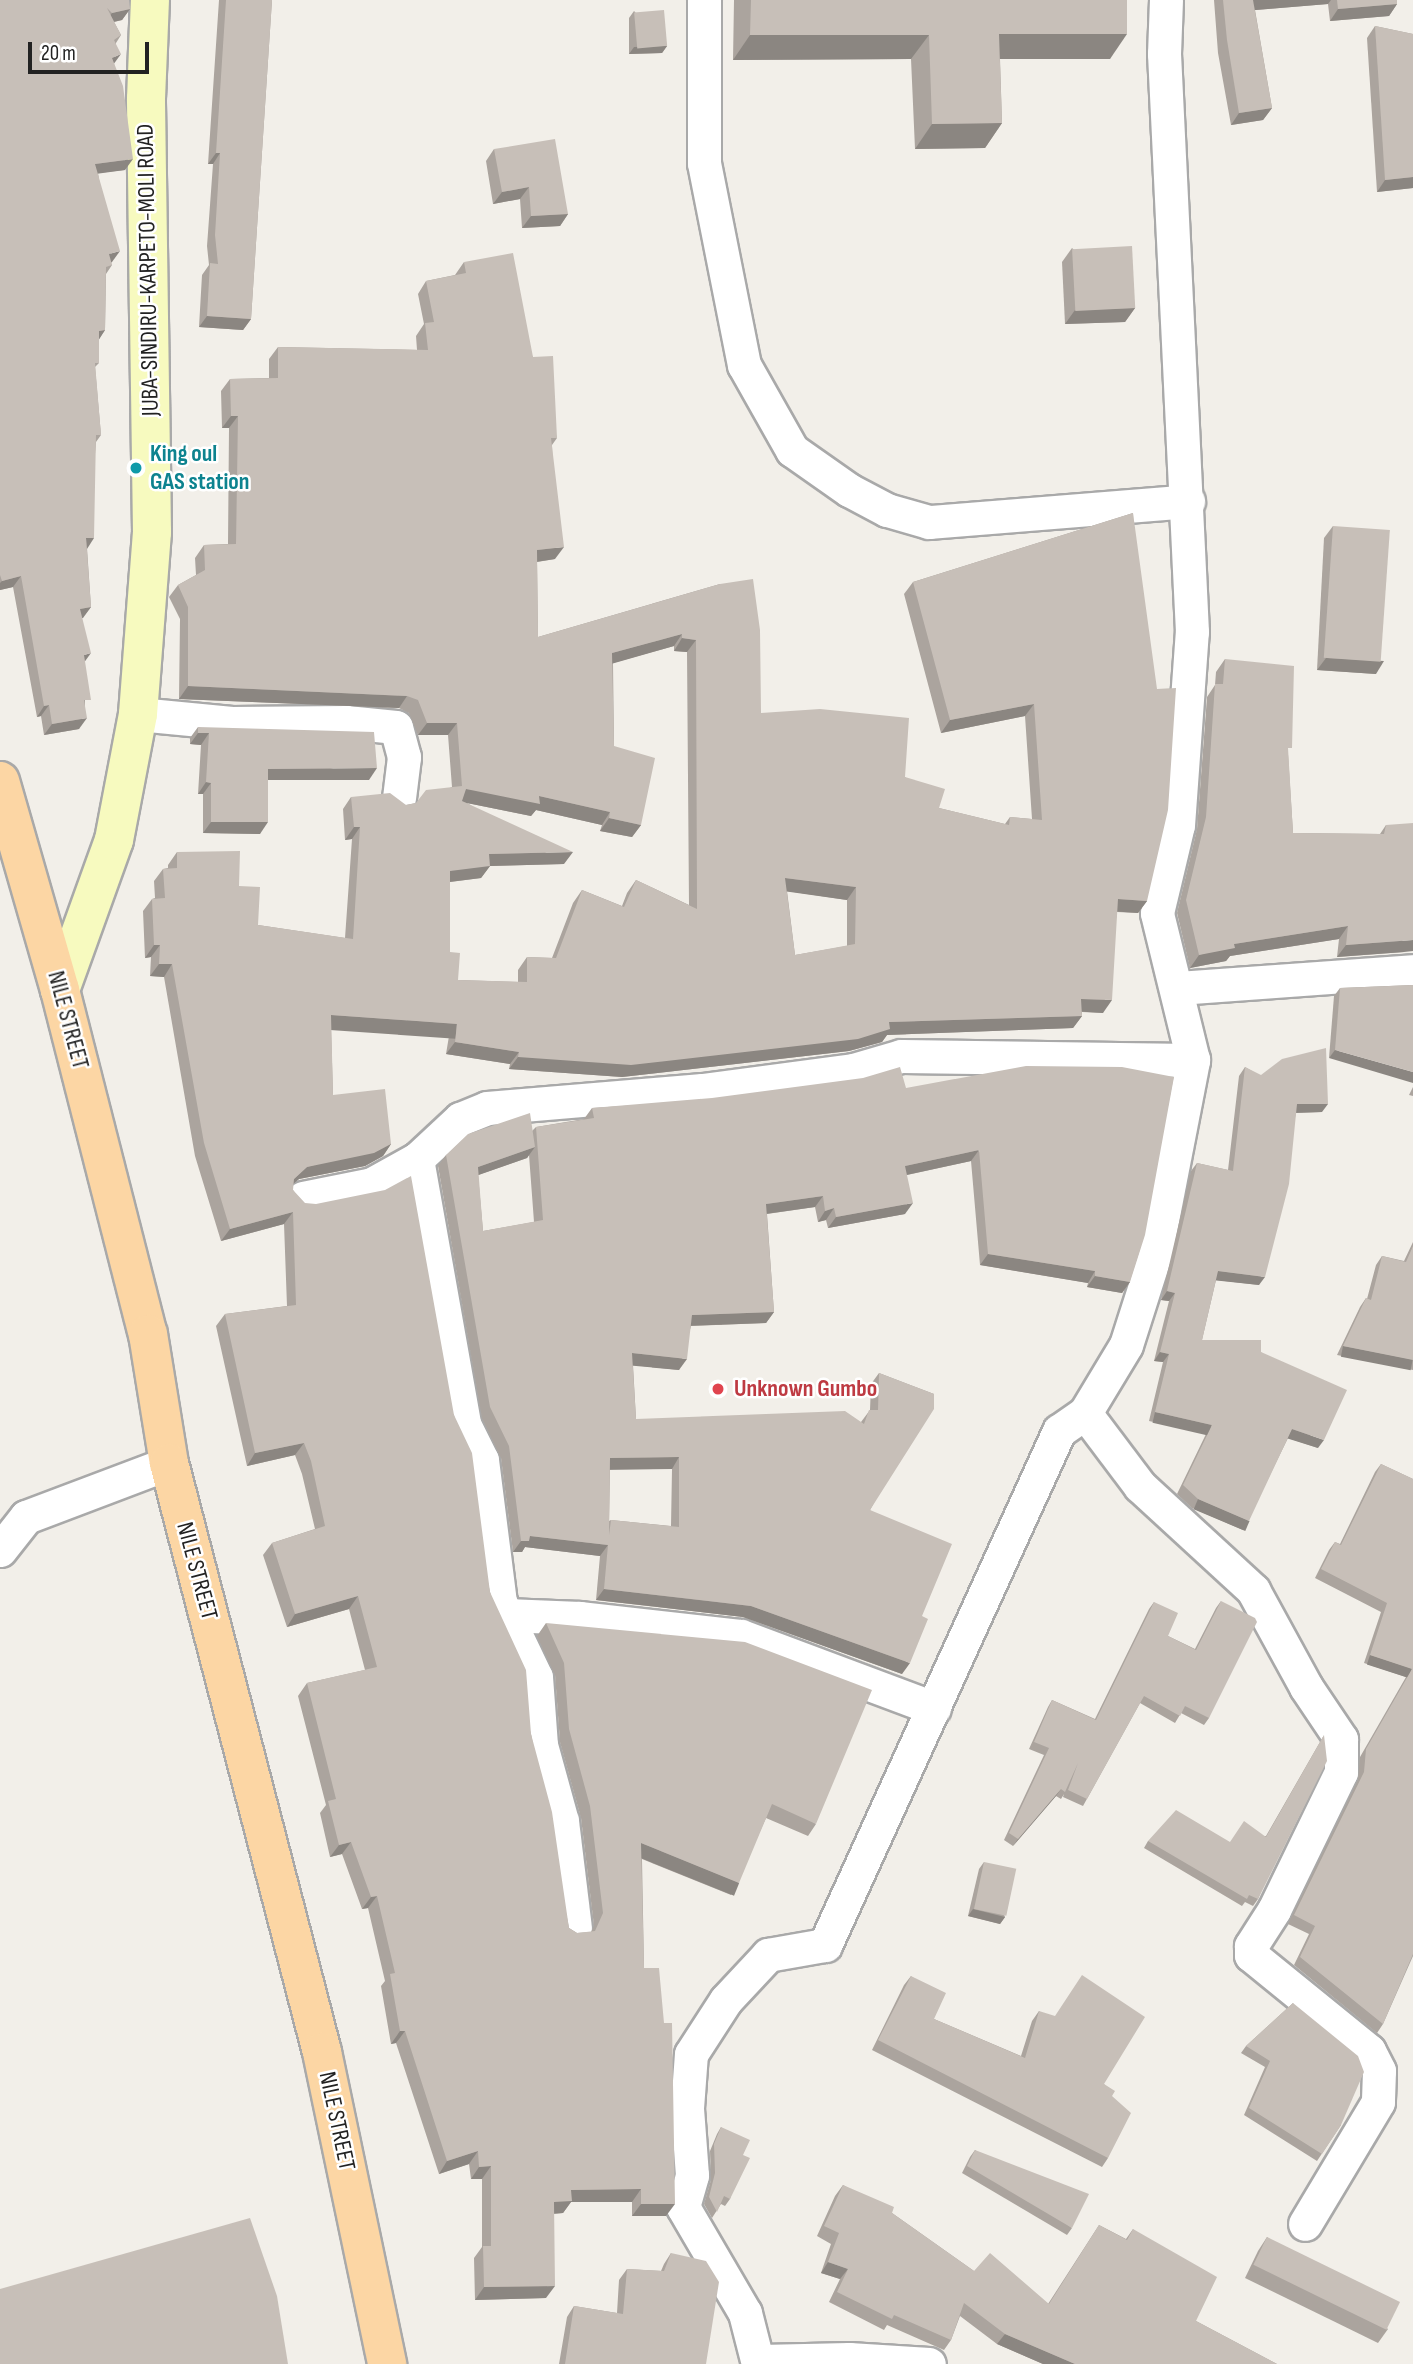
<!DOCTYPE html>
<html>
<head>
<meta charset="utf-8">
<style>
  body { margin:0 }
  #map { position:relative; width:1413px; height:2364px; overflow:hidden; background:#f2efe9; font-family:"Sofia Sans Condensed",sans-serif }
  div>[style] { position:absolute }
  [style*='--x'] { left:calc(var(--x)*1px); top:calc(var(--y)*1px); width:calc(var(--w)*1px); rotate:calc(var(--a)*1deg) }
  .roads { filter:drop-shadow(2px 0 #a9a9a9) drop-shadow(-2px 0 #a9a9a9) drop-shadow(0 2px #a9a9a9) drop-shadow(0 -2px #a9a9a9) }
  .street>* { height:33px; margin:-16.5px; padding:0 16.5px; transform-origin:16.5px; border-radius:16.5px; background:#fff }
  .secondary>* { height:38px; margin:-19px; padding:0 19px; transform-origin:19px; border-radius:19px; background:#f7fabf }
  .primary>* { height:38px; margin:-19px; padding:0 19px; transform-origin:19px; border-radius:19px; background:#fcd6a4 }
  .wall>* { inset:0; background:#aba49e }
  .shaded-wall>* { inset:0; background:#8b8681; transform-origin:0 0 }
  .building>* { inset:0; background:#c7bfb8; transform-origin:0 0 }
  .dots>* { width:19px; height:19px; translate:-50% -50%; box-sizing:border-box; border:4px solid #fff; border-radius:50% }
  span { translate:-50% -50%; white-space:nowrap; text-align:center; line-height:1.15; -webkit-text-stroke:5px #fff; paint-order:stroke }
  .street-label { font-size:24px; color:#222 }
  .culture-label { font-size:24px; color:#0d838f; font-weight:700 }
  .left { translate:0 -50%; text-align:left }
  .health-label { font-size:24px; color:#be3a42; font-weight:700 }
  .scale { position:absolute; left:28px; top:42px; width:121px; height:32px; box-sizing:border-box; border:4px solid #222; border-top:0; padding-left:9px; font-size:21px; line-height:24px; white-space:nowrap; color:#222; -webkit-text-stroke:5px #fff; paint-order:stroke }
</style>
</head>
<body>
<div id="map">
  <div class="roads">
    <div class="street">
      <div style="--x:704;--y:0;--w:163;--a:90"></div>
      <div style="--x:704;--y:163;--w:206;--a:78.8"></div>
      <div style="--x:744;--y:365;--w:98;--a:60.5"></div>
      <div style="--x:792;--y:450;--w:70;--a:35.1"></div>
      <div style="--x:849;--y:490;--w:43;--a:27.8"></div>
      <div style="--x:887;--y:510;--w:44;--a:15.9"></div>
      <div style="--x:929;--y:522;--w:260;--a:-4.6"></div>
      <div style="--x:138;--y:714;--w:94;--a:5.5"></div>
      <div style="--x:232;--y:723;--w:114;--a:-0.5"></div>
      <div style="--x:346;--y:722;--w:50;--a:5.7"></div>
      <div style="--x:396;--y:727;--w:31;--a:75"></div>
      <div style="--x:404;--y:757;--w:41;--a:97"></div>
      <div style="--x:1177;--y:988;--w:237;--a:-4.1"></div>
      <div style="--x:417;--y:1159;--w:269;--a:79.9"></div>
      <div style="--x:464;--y:1424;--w:40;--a:63.4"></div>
      <div style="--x:482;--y:1460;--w:143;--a:82.8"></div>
      <div style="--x:500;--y:1602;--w:83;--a:64.4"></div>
      <div style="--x:536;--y:1677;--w:68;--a:85.8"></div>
      <div style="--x:541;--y:1745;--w:79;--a:74.6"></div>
      <div style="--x:562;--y:1821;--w:108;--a:83.1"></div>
      <div style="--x:303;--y:1198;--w:70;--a:-11.5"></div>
      <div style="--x:372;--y:1184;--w:51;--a:-29.1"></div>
      <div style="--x:417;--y:1159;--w:59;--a:-42.9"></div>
      <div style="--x:460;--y:1119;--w:29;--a:-22"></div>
      <div style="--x:487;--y:1108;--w:216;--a:-4.8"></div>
      <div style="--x:702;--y:1090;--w:152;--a:-7.5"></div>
      <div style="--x:853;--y:1070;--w:50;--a:-16.3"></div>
      <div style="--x:901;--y:1056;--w:292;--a:0.8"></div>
      <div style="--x:1085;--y:1413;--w:91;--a:53"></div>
      <div style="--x:1140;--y:1486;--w:154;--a:42.6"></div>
      <div style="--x:1253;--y:1590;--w:111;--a:61.3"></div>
      <div style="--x:1306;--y:1687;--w:63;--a:56.1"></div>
      <div style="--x:1341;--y:1739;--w:33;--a:90"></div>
      <div style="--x:1341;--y:1772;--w:153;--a:115.9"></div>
      <div style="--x:1274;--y:1910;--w:43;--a:122.6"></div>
      <div style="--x:1251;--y:1946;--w:9;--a:90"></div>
      <div style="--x:1251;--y:1955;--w:152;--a:39.1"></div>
      <div style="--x:1369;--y:2051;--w:22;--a:63"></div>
      <div style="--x:1379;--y:2071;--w:31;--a:92"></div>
      <div style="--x:1378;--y:2102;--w:142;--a:120.9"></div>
      <div style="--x:0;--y:1550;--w:42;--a:-51.8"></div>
      <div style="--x:26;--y:1517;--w:153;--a:-20.7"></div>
      <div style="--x:506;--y:1615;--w:74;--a:2.3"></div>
      <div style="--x:580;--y:1618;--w:162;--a:6.4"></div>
      <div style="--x:741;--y:1636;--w:206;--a:20.5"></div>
      <div style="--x:760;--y:2361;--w:89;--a:-1.3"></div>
      <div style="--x:849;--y:2359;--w:80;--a:3.6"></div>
      <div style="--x:758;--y:2364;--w:53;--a:-104.3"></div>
      <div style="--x:745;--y:2313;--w:123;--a:-120.3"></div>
      <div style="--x:683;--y:2207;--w:33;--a:-74"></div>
      <div style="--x:692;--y:2175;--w:67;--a:-94.3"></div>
      <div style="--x:687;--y:2108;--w:54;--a:-85.8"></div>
      <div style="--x:691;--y:2054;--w:64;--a:-57.1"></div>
      <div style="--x:726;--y:2000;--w:62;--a:-47"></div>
      <div style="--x:768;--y:1955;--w:58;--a:-10"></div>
      <div style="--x:825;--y:1945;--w:565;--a:-65.52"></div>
      <div style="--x:1059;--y:1431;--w:32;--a:-35"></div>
      <div style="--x:1085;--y:1413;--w:79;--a:-58.9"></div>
      <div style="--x:1126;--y:1345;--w:99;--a:-72.3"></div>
      <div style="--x:1156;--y:1251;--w:195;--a:-79"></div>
      <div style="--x:1193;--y:1060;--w:151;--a:-103.8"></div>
      <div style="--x:1157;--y:913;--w:90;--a:-76.6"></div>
      <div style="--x:1178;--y:825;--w:194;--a:-85.9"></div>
      <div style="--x:1192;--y:632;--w:579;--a:-92.77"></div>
      <div style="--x:1164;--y:54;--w:54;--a:-87.9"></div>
    </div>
    <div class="secondary">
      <div style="--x:60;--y:990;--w:159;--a:-70.2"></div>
      <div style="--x:114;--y:840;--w:128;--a:-79.2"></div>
      <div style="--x:138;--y:714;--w:183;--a:-85.6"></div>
      <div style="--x:152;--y:532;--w:433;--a:-90.8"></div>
      <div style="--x:146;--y:99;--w:99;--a:-87.7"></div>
    </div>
    <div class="primary">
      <div style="--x:0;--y:781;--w:217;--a:74"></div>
      <div style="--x:60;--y:990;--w:355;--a:75.7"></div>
      <div style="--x:148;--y:1334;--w:131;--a:80.8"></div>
      <div style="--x:169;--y:1463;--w:609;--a:75.44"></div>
      <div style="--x:322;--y:2052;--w:319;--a:78.2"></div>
    </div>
  </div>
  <div class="wall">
    <div style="clip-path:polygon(0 0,130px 9px,122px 20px,114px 22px,121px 35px,116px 43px,114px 63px,125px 170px,98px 173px,112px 262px,111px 263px,112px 265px,106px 274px,105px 330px,99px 339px,99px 363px,95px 367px,101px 435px,96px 442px,87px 548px,91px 607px,82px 618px,85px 662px,85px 707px,79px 729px,44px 735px,41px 716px,37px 717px,13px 587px,0 590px)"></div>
    <div style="clip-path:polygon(219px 0,272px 0,251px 319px,243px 330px,199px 327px,202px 275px,209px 265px,207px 246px,213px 164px,208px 164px)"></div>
    <div style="clip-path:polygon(734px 0,1127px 0,1110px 59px,1000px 59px,1002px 123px,985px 148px,915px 149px,911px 59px,733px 60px)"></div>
    <div style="clip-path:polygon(1214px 0,1397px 0,1397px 4px,1389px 16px,1330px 21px,1328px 4px,1255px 10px,1272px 108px,1263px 120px,1231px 125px,1218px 53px)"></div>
    <div style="clip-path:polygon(634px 11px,667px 46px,662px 53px,629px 54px,629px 18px)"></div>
    <div style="clip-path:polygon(1375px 26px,1413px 34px,1413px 188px,1377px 192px,1367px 38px)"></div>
    <div style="clip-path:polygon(494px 149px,568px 214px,560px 226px,522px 228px,520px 199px,493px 204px,486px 161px)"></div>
    <div style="clip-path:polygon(1072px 248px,1135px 308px,1125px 322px,1065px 324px,1062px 262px)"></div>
    <div style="clip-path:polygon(evenodd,464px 262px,533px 357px,557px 438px,552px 445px,555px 559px,537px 562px,538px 637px,720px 584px,761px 713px,905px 777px,939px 808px,1005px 824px,1010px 817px,1032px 819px,1025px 716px,941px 733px,904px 594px,913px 582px,1133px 513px,1147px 901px,1138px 913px,1117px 912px,1103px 1013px,1082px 1012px,1082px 1016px,1073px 1028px,887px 1035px,882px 1042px,849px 1051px,622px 1077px,509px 1069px,510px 1064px,446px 1054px,449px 1036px,331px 1028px,333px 1095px,391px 1144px,383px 1156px,365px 1166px,299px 1179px,293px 1184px,293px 1190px,454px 1415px,490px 1592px,531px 1734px,569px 1928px,577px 1933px,591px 1932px,594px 1926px,581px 1818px,560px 1742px,555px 1675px,537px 1636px,546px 1623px,816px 1824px,808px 1836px,766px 1818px,731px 1895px,642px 1859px,644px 1968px,666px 2216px,632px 2216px,632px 2202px,571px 2202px,563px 2213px,554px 2214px,546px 2298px,475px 2300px,474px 2258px,482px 2247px,482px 2179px,471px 2179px,469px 2164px,439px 2174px,396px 2043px,391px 2044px,381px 1986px,385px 1981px,368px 1908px,362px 1909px,342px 1854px,330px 1857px,320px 1813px,326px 1805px,298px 1696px,307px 1683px,365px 1670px,349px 1609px,287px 1627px,263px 1555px,272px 1543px,315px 1529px,302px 1474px,295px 1455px,247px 1466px,216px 1326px,225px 1314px,287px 1306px,284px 1224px,221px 1241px,195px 1156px,164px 977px,150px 976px,151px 957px,145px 958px,143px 911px,152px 899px,155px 898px,154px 881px,163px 869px,168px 868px,168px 865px,177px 852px,239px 886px,258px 925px,345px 938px,352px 839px,345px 840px,343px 809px,351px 797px,406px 805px,416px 803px,452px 787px,448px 735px,418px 735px,409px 713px,399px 708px,179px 699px,180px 619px,169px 597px,178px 585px,196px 575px,195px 558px,204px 545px,228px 544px,229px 428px,222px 428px,221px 391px,230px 379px,269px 378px,269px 359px,278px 347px,417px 350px,416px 336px,424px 324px,418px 294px,426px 281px,455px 275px,464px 262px,674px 646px,674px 651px,687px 652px,689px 905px,636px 880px,627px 893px,622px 906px,582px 890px,573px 903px,552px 958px,527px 957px,518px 970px,518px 982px,458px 980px,450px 952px,450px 882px,481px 878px,490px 866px,564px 864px,467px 803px,531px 816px,536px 810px,602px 825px,600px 831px,632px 837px,641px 825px,614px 746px,613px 663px,674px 646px,464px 262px,787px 891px,847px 900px,847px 946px,795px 955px,787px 891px)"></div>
    <div style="clip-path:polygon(1333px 526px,1376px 674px,1317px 670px,1324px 538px)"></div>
    <div style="clip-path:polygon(1225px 659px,1288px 754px,1293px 833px,1380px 834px,1386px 825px,1404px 952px,1337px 957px,1339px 939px,1230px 956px,1226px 961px,1190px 968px,1177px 913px,1197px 829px,1207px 697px,1215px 685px,1216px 672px)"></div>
    <div style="clip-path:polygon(198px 727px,369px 780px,268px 780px,260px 834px,203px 833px,203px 794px,198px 794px,201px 745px,190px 744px,190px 738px)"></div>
    <div style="clip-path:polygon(1413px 985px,1329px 1058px,1334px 996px,1340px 988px)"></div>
    <div style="clip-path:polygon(1245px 1067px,1322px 1112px,1296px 1113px,1259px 1285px,1216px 1280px,1202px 1340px,1261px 1352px,1318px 1448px,1288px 1438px,1243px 1530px,1192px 1508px,1177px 1494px,1206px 1434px,1149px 1421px,1163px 1362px,1154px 1361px,1169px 1301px,1161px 1300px,1191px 1171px,1197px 1163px,1228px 1170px,1239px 1076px)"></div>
    <div style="clip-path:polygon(1413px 1087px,1413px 1096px,1409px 1095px)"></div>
    <div style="clip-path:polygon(evenodd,906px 1088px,1130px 1282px,1122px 1293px,1087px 1287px,1088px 1283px,980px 1265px,971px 1161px,907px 1175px,905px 1214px,828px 1228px,826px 1220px,818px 1222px,815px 1207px,767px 1214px,774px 1312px,766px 1323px,691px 1326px,679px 1370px,633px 1365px,636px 1419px,861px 1422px,870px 1410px,871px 1384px,879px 1373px,934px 1394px,870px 1510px,922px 1616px,902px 1674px,743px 1617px,596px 1600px,600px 1556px,525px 1547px,522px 1552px,513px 1552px,501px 1458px,482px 1418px,438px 1166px,446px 1155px,532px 1131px,536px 1127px,584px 1119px,592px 1108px,906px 1088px,529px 1155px,534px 1222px,483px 1231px,478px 1175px,527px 1158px,529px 1155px,906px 1088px,610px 1469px,672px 1469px,671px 1526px,611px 1520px,609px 1521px,610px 1469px)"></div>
    <div style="clip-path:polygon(1413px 1242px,1413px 1370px,1337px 1355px,1360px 1307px,1366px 1298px,1367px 1299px,1376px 1265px,1382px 1256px,1404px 1261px)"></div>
    <div style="clip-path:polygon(1381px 1464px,1413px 1479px,1413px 1956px,1383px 2024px,1377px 2033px,1294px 1965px,1309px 1934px,1288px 1924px,1358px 1780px,1360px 1757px,1406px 1677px,1364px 1663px,1381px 1612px,1315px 1578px,1329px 1550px,1335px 1542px,1340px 1544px,1375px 1472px)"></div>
    <div style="clip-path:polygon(1221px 1601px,1209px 1718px,1204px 1725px,1181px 1713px,1175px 1723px,1140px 1703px,1083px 1806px,1063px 1797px,1064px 1794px,1061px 1799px,1056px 1796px,1013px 1846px,1004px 1840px,1044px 1755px,1029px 1749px,1048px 1707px,1052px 1700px,1095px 1719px,1149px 1609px,1154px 1602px,1168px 1636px,1195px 1649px,1216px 1608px)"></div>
    <div style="clip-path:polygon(1324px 1735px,1258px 1899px,1253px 1906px,1245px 1902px,1242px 1906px,1144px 1848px,1148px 1841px,1230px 1842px,1266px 1836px)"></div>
    <div style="clip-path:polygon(984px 1862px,1005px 1917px,1000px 1924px,968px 1916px,979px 1869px)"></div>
    <div style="clip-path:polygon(911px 1976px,934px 2019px,1021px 2056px,1032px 2021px,1039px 2011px,1104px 2084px,1112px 2096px,1108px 2158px,1102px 2167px,872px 2050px,904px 1985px)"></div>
    <div style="clip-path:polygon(1293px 2003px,1341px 2125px,1317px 2161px,1244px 2115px,1265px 2067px,1241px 2053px,1246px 2046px)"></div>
    <div style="clip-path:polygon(721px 2127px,743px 2155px,730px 2199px,725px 2206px,721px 2204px,712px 2218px,704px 2204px,711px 2180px,710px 2151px,717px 2134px)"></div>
    <div style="clip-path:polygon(975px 2150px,1072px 2228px,1067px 2235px,962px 2173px,970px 2157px)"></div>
    <div style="clip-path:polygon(843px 2185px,892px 2213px,974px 2271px,1048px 2304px,1099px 2225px,1126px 2239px,1133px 2229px,1196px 2321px,1277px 2364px,1043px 2364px,997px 2344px,960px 2316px,951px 2340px,944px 2350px,887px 2325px,884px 2330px,829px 2302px,840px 2279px,821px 2273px,831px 2244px,817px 2236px,835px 2196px)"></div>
    <div style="clip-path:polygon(1267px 2237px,1388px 2329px,1378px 2343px,1245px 2278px,1258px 2251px)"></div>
    <div style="clip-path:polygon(671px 2253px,706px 2364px,559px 2364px,567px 2317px,574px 2306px,617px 2313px,619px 2280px,627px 2269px,661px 2271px,664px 2264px)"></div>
  </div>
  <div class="shaded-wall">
    <div style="clip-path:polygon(1252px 0,1331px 0,1328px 4px,1244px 11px)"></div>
    <div style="clip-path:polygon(1397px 4px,1389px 16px,1330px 21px,1338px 9px)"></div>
    <div style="clip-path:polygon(130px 9px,122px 20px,104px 24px,112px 13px)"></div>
    <div style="clip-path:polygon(999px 34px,1127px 34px,1110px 59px,982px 59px)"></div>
    <div style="clip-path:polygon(750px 35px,929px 35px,911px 59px,733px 60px)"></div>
    <div style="clip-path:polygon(667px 46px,662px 53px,629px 54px,634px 47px)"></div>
    <div style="clip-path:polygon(121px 54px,113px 65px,112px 58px)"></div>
    <div style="clip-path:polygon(1272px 108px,1263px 120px,1231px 125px,1239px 113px)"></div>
    <div style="clip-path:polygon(1002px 123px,985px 148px,915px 149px,932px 124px)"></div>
    <div style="clip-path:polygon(216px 153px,220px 153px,213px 164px,208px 164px)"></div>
    <div style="clip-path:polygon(133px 159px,125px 170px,88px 175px,95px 164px)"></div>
    <div style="clip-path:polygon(1413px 177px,1413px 188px,1377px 192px,1385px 180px)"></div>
    <div style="clip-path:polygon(529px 187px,520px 199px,493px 204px,502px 192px)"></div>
    <div style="clip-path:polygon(568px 214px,560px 226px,522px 228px,531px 216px)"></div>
    <div style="clip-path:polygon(120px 251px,112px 262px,101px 265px,109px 254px)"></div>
    <div style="clip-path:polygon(1135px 308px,1125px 322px,1065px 324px,1075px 310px)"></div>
    <div style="clip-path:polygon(207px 316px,251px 319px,243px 330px,199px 327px)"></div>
    <div style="clip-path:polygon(105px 330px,98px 341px,99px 331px)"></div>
    <div style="clip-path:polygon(231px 416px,238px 416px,229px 428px,222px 428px)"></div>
    <div style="clip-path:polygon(86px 538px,94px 538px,87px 549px)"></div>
    <div style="clip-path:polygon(564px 547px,555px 559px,529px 563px,537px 550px)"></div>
    <div style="clip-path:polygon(21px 576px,13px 587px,0 590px,0 583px,2px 581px)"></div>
    <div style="clip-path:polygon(91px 607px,83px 618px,72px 620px,80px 609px)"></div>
    <div style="clip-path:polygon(682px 634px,674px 646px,604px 666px,612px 653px)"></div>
    <div style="clip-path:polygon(682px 638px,696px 640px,687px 652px,674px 651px)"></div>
    <div style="clip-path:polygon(91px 653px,83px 664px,84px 655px)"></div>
    <div style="clip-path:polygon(1326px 658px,1384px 661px,1376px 674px,1317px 670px)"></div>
    <div style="clip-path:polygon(188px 686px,407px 696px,399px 708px,179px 699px)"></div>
    <div style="clip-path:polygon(1034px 704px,1025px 716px,941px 733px,950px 720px)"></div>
    <div style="clip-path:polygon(49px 705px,41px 716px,37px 717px,44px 706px)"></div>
    <div style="clip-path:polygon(87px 718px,79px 729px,44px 735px,52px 724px)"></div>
    <div style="clip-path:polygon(427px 723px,457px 723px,448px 735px,418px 735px)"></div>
    <div style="clip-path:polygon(198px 733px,209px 733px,201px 745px,190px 744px)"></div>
    <div style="clip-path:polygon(377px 768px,369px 780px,259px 780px,268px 769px)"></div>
    <div style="clip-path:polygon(206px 782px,211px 783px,203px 794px,198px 794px)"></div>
    <div style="clip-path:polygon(466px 789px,539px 796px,610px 812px,602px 825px,536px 810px,531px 816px,457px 801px)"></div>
    <div style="clip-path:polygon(609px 818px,641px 825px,632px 837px,600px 831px)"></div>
    <div style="clip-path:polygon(211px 822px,268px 822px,260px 834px,203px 833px)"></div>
    <div style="clip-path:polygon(354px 827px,360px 827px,352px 839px,345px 840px)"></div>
    <div style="clip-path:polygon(573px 852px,564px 864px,490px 866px,481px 878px,441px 883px,450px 871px,489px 854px)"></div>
    <div style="clip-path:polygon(785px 878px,856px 887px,847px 900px,776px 890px)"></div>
    <div style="clip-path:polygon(1118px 899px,1147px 901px,1138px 913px,1109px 911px)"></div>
    <div style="clip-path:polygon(1348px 926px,1339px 939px,1230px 956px,1226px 961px,1190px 968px,1199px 955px,1234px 944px)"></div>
    <div style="clip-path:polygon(1413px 940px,1413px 951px,1404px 952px,1337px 957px,1346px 945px)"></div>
    <div style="clip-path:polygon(154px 945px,160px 945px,151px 957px,145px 958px)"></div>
    <div style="clip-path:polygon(159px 964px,172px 964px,164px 977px,150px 976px)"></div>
    <div style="clip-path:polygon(1081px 999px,1112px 1000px,1103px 1013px,1072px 1011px)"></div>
    <div style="left:331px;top:1015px;width:126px;height:15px;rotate:4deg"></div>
    <div style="clip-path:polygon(1082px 1016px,1073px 1028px,887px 1035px,882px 1042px,849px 1051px,622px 1077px,509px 1069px,518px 1057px,889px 1022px)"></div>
    <div style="clip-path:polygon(455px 1042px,519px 1052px,510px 1064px,446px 1054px)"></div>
    <div style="clip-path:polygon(1335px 1050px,1413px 1072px,1413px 1083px,1329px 1058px)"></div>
    <div style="clip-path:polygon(1297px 1104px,1328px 1104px,1322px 1112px,1291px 1113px)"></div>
    <div style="clip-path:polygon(391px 1144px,383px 1156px,365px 1166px,299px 1179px,285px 1191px,294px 1179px,307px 1167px)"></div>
    <div style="clip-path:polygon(535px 1147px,527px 1158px,470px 1178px,478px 1167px)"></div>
    <div style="clip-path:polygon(979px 1150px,971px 1161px,897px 1177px,905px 1166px)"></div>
    <div style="clip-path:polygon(823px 1196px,815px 1207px,758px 1215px,766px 1204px)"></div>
    <div style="clip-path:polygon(913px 1203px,905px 1214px,828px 1228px,836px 1217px)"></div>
    <div style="clip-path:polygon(834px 1208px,826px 1220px,818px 1222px,825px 1211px)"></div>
    <div style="clip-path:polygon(293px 1212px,284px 1224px,221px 1241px,230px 1229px)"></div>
    <div style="clip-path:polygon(988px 1254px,1095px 1271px,1088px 1283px,980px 1265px)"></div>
    <div style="clip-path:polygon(1218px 1271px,1265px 1277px,1259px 1285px,1212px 1280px)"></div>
    <div style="clip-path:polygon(1095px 1276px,1130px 1282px,1122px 1293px,1087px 1287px)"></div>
    <div style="clip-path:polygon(1167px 1291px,1175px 1293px,1169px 1301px,1161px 1300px)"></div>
    <div style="clip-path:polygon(774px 1312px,766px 1323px,684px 1326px,692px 1315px)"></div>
    <div style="left:1343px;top:1346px;width:71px;height:11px;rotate:11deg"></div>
    <div style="clip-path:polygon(1160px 1352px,1169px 1354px,1163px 1362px,1154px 1361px)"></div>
    <div style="clip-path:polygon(632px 1353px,687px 1359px,679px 1370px,625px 1365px)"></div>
    <div style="left:1155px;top:1412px;width:58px;height:11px;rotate:13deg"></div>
    <div style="clip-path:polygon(1292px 1429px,1324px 1440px,1318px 1448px,1286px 1438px)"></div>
    <div style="clip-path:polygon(304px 1443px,295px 1455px,247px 1466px,255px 1453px)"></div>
    <div style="clip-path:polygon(679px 1457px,672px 1469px,602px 1470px,610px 1458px)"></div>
    <div style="left:1198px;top:1499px;width:56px;height:11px;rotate:23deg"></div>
    <div style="clip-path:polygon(530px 1536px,608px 1545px,600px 1556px,525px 1547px,522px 1552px,513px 1552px,521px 1541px)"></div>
    <div style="clip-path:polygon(604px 1589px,751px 1606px,910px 1663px,902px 1674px,743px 1617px,596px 1600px)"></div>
    <div style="clip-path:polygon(358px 1596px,349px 1609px,287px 1627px,295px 1614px)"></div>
    <div style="left:1370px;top:1655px;width:44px;height:10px;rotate:18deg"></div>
    <div style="clip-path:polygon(1061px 1789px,1056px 1796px,1013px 1846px,1018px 1839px)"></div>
    <div style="clip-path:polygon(351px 1842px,342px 1854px,330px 1857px,339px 1845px)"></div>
    <div style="left:641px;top:1843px;width:106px;height:14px;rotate:22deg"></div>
    <div style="clip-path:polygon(377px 1896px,368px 1908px,362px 1909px,371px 1897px)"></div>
    <div style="clip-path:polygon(973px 1909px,1005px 1917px,1000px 1924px,968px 1916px)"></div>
    <div style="clip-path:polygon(400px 2031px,405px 2031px,396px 2043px,391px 2044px)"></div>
    <div style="clip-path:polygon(478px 2151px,469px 2164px,439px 2174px,447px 2161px)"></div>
    <div style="clip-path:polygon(491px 2166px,482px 2179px,471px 2179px,479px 2167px)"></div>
    <div style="clip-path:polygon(641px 2189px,632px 2202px,571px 2202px,563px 2213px,546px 2214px,554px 2202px,571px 2190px)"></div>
    <div style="clip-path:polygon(641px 2204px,675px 2204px,666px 2216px,632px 2216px)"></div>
    <div style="clip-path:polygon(828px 2262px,848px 2269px,840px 2279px,821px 2273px)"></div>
    <div style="clip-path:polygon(555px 2286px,546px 2298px,475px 2300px,484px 2287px)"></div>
    <div style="clip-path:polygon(1005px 2334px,1075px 2364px,1043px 2364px,997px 2344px)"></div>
  </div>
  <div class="building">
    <div style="clip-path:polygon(0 0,129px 0,130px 9px,112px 13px,107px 8px,121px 35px,114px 40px,121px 54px,112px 58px,123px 86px,133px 159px,95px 164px,120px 251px,109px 254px,112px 265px,106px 267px,105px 330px,99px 331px,99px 363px,95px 363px,101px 435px,96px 435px,94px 538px,86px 538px,91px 607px,80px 609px,91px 653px,84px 655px,91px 700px,84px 700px,87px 718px,52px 724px,49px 705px,44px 706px,21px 576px,2px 581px,0 575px)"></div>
    <div style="clip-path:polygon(226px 0,272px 0,251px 319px,207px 316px,210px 263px,218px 264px,215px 235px,220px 153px,216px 153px)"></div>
    <div style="clip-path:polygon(751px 0,1127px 0,1127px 34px,999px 34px,1002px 123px,932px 124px,929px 35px,750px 35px)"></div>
    <div style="clip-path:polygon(1223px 0,1253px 0,1272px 108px,1239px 113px,1227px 40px)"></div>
    <div style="clip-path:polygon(1337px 0,1397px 0,1397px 4px,1338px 9px)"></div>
    <div style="left:664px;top:10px;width:36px;height:30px;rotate:85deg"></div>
    <div style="clip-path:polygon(1375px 26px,1413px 34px,1413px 177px,1385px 180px)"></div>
    <div style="clip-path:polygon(555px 139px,568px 214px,531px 216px,529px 187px,502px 192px,494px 149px)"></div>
    <div style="left:1132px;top:246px;width:62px;height:60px;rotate:87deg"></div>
    <div style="clip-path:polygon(evenodd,513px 253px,533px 357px,553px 356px,557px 438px,551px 438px,564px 547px,537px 550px,538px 637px,720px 584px,753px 579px,760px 630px,761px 713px,820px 709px,909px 718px,905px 777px,945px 789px,939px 808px,1009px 825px,1010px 817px,1042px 820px,1034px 704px,950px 720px,913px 582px,1133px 513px,1157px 689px,1176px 688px,1168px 810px,1147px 901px,1118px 899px,1112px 1000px,1081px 999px,1082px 1016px,889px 1022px,890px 1029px,858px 1039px,631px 1065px,518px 1057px,519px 1052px,455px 1042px,457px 1024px,331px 1015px,333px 1095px,385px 1089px,391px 1144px,374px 1153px,307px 1167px,294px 1179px,293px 1190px,305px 1203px,316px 1204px,385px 1190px,411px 1176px,454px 1415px,472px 1453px,490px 1592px,526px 1670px,531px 1734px,552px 1812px,569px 1928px,577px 1933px,595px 1931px,603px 1913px,590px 1806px,569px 1729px,564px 1663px,546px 1623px,745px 1642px,872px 1690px,816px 1824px,772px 1804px,739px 1883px,641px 1843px,644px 1968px,659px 1968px,664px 2023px,672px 2023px,675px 2204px,641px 2204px,641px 2189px,571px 2190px,572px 2201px,554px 2202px,555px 2286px,484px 2287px,483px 2246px,491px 2246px,491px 2166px,479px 2167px,478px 2151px,447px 2161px,405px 2031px,400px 2031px,390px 1974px,395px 1973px,377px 1896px,371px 1897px,351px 1842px,339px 1845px,328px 1801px,336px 1799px,307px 1683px,377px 1667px,358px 1596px,295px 1614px,272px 1543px,325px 1526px,311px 1461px,304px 1443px,255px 1453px,225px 1314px,296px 1305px,293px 1212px,230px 1229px,204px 1143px,172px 964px,159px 964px,160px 945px,154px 945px,152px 899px,165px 898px,163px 869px,177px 868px,177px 852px,240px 851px,239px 886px,260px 887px,258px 925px,353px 939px,360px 827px,354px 827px,351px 797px,390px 793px,406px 805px,416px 803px,426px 790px,462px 786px,457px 723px,427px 723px,418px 700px,407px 696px,188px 686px,188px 607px,178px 585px,205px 570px,204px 545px,236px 544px,238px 416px,231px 416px,230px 379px,278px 378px,278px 347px,428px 350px,425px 323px,434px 322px,426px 281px,466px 273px,464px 262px,513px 253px,682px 634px,682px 638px,696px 640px,697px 909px,636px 880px,624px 907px,582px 890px,556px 958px,527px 957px,527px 982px,458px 980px,460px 953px,450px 952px,450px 871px,490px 866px,489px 854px,573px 852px,462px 801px,466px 789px,540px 804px,539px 796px,610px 812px,609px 818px,641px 825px,655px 758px,614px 746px,612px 653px,682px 634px,513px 253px,785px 878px,856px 887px,855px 944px,795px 955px,785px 878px)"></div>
    <div style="left:1333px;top:526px;width:57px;height:132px;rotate:4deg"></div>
    <div style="clip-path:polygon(1225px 659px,1294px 666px,1292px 748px,1288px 748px,1293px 833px,1384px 834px,1386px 825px,1413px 823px,1413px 940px,1346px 945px,1348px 926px,1234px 944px,1235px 948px,1199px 955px,1186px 900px,1206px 817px,1215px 684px,1223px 684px)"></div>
    <div style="clip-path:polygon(198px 727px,374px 732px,377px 768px,268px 769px,268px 822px,211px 822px,211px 783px,206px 782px,209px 733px,198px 733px)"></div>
    <div style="clip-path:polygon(1413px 985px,1413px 1072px,1335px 1050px,1340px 988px)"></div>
    <div style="clip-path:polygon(1326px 1048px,1328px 1104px,1297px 1104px,1289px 1184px,1265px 1277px,1218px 1271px,1202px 1340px,1261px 1340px,1261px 1352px,1347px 1390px,1324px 1440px,1292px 1429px,1249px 1521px,1198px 1499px,1183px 1485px,1212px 1425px,1155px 1412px,1169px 1354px,1160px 1352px,1175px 1293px,1167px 1291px,1197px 1163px,1233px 1171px,1245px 1067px,1261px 1075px,1282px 1059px)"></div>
    <div style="clip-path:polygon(evenodd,1026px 1066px,1122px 1067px,1174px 1077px,1145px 1235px,1130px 1282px,1095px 1276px,1095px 1271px,988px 1254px,979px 1150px,905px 1166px,913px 1203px,836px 1217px,834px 1208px,825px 1211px,823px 1196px,766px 1204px,774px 1312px,692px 1315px,687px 1359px,632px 1353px,636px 1419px,845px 1411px,864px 1424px,869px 1410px,878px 1410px,879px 1373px,934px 1394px,934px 1409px,870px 1510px,952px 1544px,922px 1616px,928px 1619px,910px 1663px,751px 1606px,604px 1589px,608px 1545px,530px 1536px,529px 1541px,521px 1541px,509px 1446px,490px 1407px,446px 1155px,468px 1134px,530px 1113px,535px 1147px,478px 1167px,483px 1231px,543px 1220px,536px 1127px,594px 1118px,592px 1108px,712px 1098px,863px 1078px,900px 1067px,906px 1088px,1026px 1066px,679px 1457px,679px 1527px,611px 1520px,609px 1535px,610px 1458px,679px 1457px)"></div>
    <div style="clip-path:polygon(1413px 1246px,1413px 1360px,1343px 1346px,1366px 1298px,1371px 1300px,1382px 1256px,1406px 1262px)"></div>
    <div style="clip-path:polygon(1381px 1464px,1413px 1479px,1413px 1954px,1383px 2024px,1300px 1957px,1315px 1926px,1294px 1915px,1364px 1772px,1366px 1749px,1412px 1669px,1370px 1655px,1387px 1603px,1321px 1569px,1335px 1542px,1341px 1545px)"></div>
    <div style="clip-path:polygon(1221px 1601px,1255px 1618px,1257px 1622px,1209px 1718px,1185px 1706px,1180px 1716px,1144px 1696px,1087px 1799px,1068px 1790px,1078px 1763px,1065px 1792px,1061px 1789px,1018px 1839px,1009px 1833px,1049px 1748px,1034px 1742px,1052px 1700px,1096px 1720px,1154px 1602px,1178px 1613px,1168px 1636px,1196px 1650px)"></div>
    <div style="clip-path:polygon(1324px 1735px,1327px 1761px,1258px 1899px,1249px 1895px,1247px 1899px,1148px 1841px,1176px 1810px,1230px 1842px,1244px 1821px,1266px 1837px)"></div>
    <div style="left:984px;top:1862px;width:33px;height:48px;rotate:12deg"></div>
    <div style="clip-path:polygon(1082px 1975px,1145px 2017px,1104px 2084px,1115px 2091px,1112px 2096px,1131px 2113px,1108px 2158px,878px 2040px,911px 1976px,946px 1993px,934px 2019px,1025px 2058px,1039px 2011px,1055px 2016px)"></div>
    <div style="clip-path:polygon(1293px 2003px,1358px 2056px,1364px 2072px,1341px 2125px,1322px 2154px,1249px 2108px,1270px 2061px,1246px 2046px)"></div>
    <div style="clip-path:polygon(721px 2127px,750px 2140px,743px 2155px,750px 2158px,730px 2199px,724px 2196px,717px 2212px,709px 2197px,715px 2173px,714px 2144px)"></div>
    <div style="clip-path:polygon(975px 2150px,1089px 2194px,1072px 2228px,967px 2166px)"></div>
    <div style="clip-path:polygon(843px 2185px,894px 2207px,892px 2213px,974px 2271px,990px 2253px,1049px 2304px,1099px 2225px,1127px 2240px,1133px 2229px,1217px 2277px,1196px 2321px,1277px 2364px,1075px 2364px,1005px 2334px,964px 2303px,951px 2340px,894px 2315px,892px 2319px,837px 2292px,848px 2269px,828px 2262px,839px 2233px,824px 2226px)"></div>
    <div style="clip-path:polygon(250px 2218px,277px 2296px,288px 2364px,0 2364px,0 2289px)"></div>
    <div style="left:1267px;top:2237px;width:148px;height:31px;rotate:26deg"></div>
    <div style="clip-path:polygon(671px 2253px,706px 2261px,719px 2282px,706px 2364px,565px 2364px,574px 2306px,623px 2314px,627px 2269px,664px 2271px)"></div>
  </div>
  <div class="dots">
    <div style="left:136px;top:468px;background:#0f9aa8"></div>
    <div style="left:718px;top:1389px;background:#e0444e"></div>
  </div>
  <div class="street-label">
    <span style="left:148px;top:270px;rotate:-91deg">JUBA-SINDIRU-KARPETO-MOLI ROAD</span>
    <span style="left:68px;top:1020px;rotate:75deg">NILE STREET</span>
    <span style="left:197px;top:1571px;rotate:75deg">NILE STREET</span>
    <span style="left:337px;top:2121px;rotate:78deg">NILE STREET</span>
  </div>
  <div class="culture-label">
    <span class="left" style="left:150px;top:468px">King oul<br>GAS station</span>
  </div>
  <div class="health-label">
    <span class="left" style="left:734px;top:1389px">Unknown Gumbo</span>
  </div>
  <div class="scale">20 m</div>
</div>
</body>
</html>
